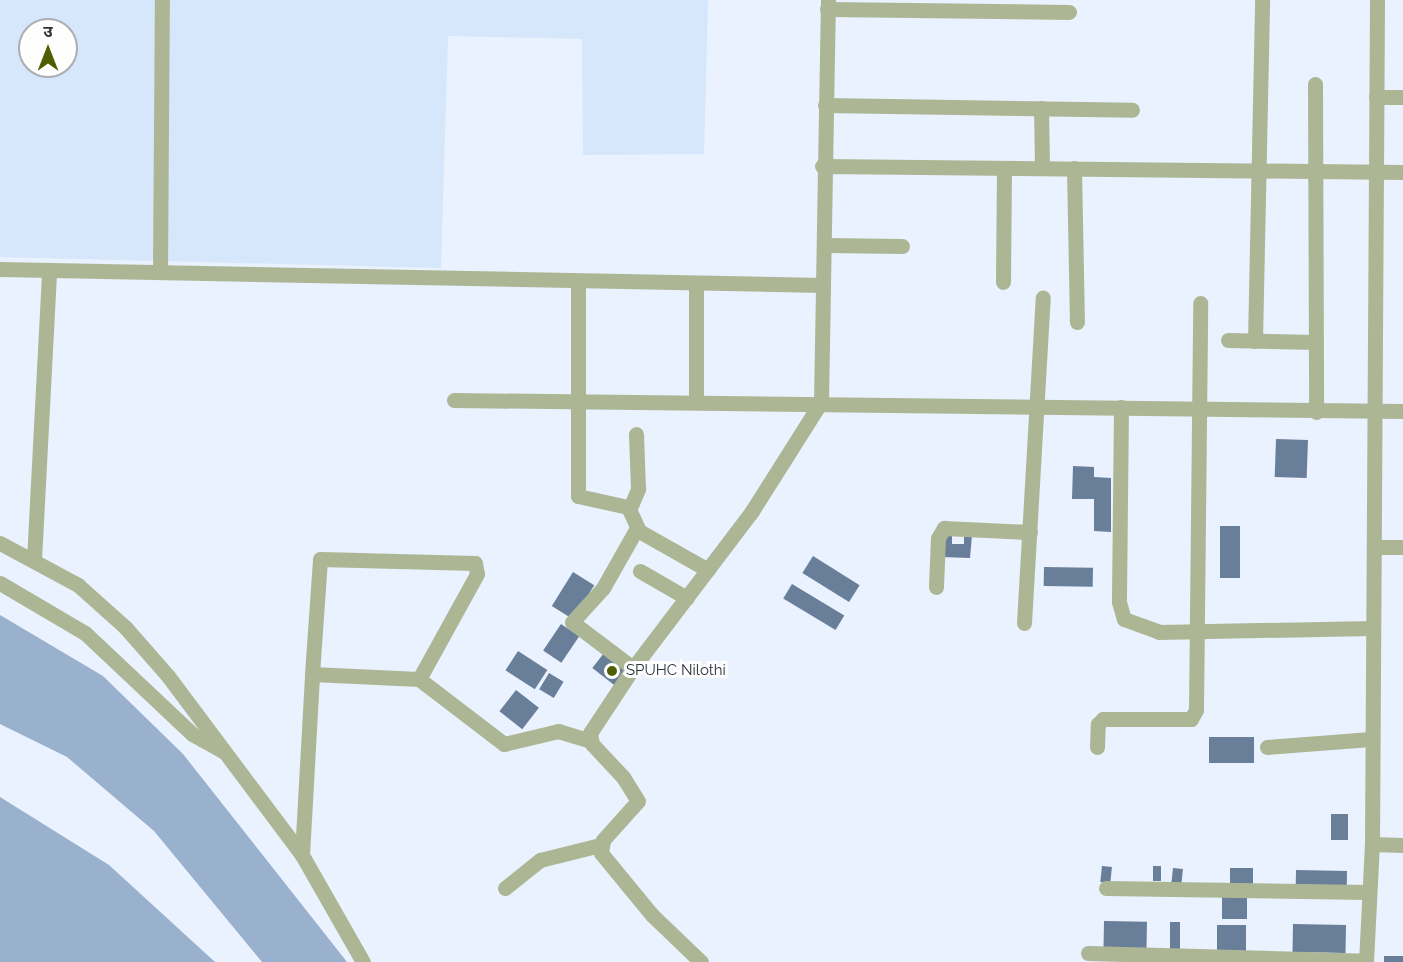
<!DOCTYPE html>
<html>
<head>
<meta charset="utf-8">
<style>
  body { margin:0 }
  #map { position:relative; width:1403px; height:962px; overflow:hidden; background:#e9f2fe; font-family:Raleway,"Noto Sans Devanagari",sans-serif }
  div>[style] { position:absolute }
  [style*='--x'] { left:calc(var(--x)*1px); top:calc(var(--y)*1px); width:calc(var(--w)*1px); rotate:calc(var(--a)*1deg) }
  .built>* { inset:0; background:#d6e6fb }
  .water>* { inset:0; background:#9ab1cd }
  .building>* { inset:0; background:#697e99; transform-origin:0 0 }
  .minor>* { height:15px; margin:-7.5px; padding:0 7.5px; transform-origin:7.5px; border-radius:7.5px; background:#adb694 }
  .dots>* { width:16px; height:16px; translate:-50% -50%; box-sizing:border-box; border:3px solid #fefefe; border-radius:50% }
  span { translate:-50% -50%; white-space:nowrap; text-align:center; line-height:1.15; -webkit-text-stroke:6px #fefefe; paint-order:stroke }
  .poi-label { font-size:15px; color:#2e3338 }
  .left { translate:0 -50%; text-align:left }
  .north { position:absolute; left:18px; top:18px; width:60px; height:60px; box-sizing:border-box; background:#fefefe; border:2px solid #abadaf; border-radius:50%; rotate:0deg; font-size:16px; font-weight:700; line-height:24px; text-align:center; color:#2e3338 }
  .north::after { content:''; display:block; margin:auto; width:21px; height:27px; background:#4f5e00; clip-path:polygon(50% 0,100% 100%,50% 72%,0 100%) }
</style>
</head>
<body>
<div id="map">
  <div class="built">
    <div style="clip-path:polygon(evenodd,0 0,708px 0,704px 154px,583px 155px,582px 39px,448px 36px,441px 268px,0 257px,0 0,30px 30px,66px 30px,66px 66px,30px 66px,30px 30px)"></div>
  </div>
  <div class="water">
    <div style="clip-path:polygon(0 615px,103px 676px,183px 754px,347px 962px,262px 962px,154px 831px,67px 757px,0 724px)"></div>
    <div style="clip-path:polygon(0 797px,109px 865px,215px 962px,0 962px)"></div>
  </div>
  <div class="building">
    <div style="left:1276px;top:439px;width:32px;height:38px;rotate:2deg"></div>
    <div style="clip-path:polygon(1073px 466px,1094px 467px,1094px 477px,1111px 478px,1111px 532px,1094px 531px,1094px 499px,1072px 499px)"></div>
    <div style="left:1220px;top:526px;width:20px;height:52px"></div>
    <div style="clip-path:polygon(942px 533px,952px 534px,952px 544px,964px 544px,964px 535px,972px 535px,970px 558px,941px 557px)"></div>
    <div style="left:813px;top:556px;width:55px;height:20px;rotate:32deg"></div>
    <div style="left:1044px;top:567px;width:49px;height:19px;rotate:1deg"></div>
    <div style="left:573px;top:572px;width:25px;height:40px;rotate:32deg"></div>
    <div style="left:792px;top:584px;width:61px;height:17px;rotate:31deg"></div>
    <div style="left:561px;top:624px;width:22px;height:32px;rotate:34deg"></div>
    <div style="left:518px;top:651px;width:35px;height:23px;rotate:33deg"></div>
    <div style="left:604px;top:653px;width:29px;height:19px;rotate:38deg"></div>
    <div style="left:549px;top:673px;width:17px;height:19px;rotate:31deg"></div>
    <div style="left:516px;top:690px;width:29px;height:27px;rotate:38deg"></div>
    <div style="left:1209px;top:737px;width:45px;height:26px"></div>
    <div style="left:1331px;top:814px;width:17px;height:26px"></div>
    <div style="left:1102px;top:866px;width:10px;height:16px;rotate:6deg"></div>
    <div style="left:1153px;top:866px;width:8px;height:15px"></div>
    <div style="left:1173px;top:868px;width:10px;height:17px;rotate:6deg"></div>
    <div style="left:1230px;top:868px;width:23px;height:18px"></div>
    <div style="left:1296px;top:870px;width:51px;height:17px;rotate:1deg"></div>
    <div style="left:1222px;top:897px;width:25px;height:22px"></div>
    <div style="left:1104px;top:921px;width:43px;height:27px;rotate:1deg"></div>
    <div style="left:1170px;top:922px;width:10px;height:30px"></div>
    <div style="left:1293px;top:924px;width:53px;height:28px;rotate:1deg"></div>
    <div style="left:1217px;top:925px;width:29px;height:28px"></div>
    <div style="left:1384px;top:956px;width:19px;height:6px"></div>
  </div>
  <div class="minor">
    <div style="--x:827;--y:9;--w:242;--a:0.7"></div>
    <div style="--x:1315;--y:84;--w:328;--a:89.8"></div>
    <div style="--x:1376;--y:97;--w:27;--a:0"></div>
    <div style="--x:825;--y:105;--w:307;--a:0.9"></div>
    <div style="--x:1041;--y:108;--w:60;--a:89"></div>
    <div style="--x:822;--y:166;--w:581;--a:0.59"></div>
    <div style="--x:1074;--y:168;--w:154;--a:88.9"></div>
    <div style="--x:826;--y:245;--w:76;--a:0.8"></div>
    <div style="--x:0;--y:269;--w:823;--a:1.11"></div>
    <div style="--x:823;--y:285;--w:285;--a:-89"></div>
    <div style="--x:160;--y:272;--w:272;--a:-89.6"></div>
    <div style="--x:578;--y:281;--w:215;--a:90"></div>
    <div style="--x:578;--y:496;--w:51;--a:12.4"></div>
    <div style="--x:628;--y:507;--w:26;--a:65"></div>
    <div style="--x:639;--y:531;--w:79;--a:29.5"></div>
    <div style="--x:1003;--y:282;--w:114;--a:-89.5"></div>
    <div style="--x:696;--y:284;--w:117;--a:90"></div>
    <div style="--x:1228;--y:340;--w:87;--a:1.3"></div>
    <div style="--x:1255;--y:341;--w:341;--a:-88.8"></div>
    <div style="--x:454;--y:400;--w:949;--a:0.66"></div>
    <div style="--x:1121;--y:407;--w:195;--a:90.6"></div>
    <div style="--x:1119;--y:602;--w:18;--a:74"></div>
    <div style="--x:1124;--y:619;--w:37;--a:20"></div>
    <div style="--x:1159;--y:632;--w:214;--a:-1.1"></div>
    <div style="--x:630;--y:508;--w:21;--a:-67"></div>
    <div style="--x:638;--y:489;--w:55;--a:-92.1"></div>
    <div style="--x:0;--y:543;--w:89;--a:28.3"></div>
    <div style="--x:78;--y:585;--w:63;--a:41.8"></div>
    <div style="--x:125;--y:627;--w:65;--a:48.7"></div>
    <div style="--x:168;--y:676;--w:224;--a:53.2"></div>
    <div style="--x:302;--y:855;--w:123;--a:60.3"></div>
    <div style="--x:1375;--y:547;--w:28;--a:0"></div>
    <div style="--x:34;--y:560;--w:290;--a:-87"></div>
    <div style="--x:640;--y:571;--w:54;--a:29.9"></div>
    <div style="--x:0;--y:583;--w:99;--a:30.5"></div>
    <div style="--x:85;--y:633;--w:147;--a:43.3"></div>
    <div style="--x:192;--y:734;--w:35;--a:29"></div>
    <div style="--x:936;--y:587;--w:49;--a:-87.7"></div>
    <div style="--x:938;--y:538;--w:12;--a:-59"></div>
    <div style="--x:944;--y:528;--w:86;--a:2.7"></div>
    <div style="--x:1024;--y:623;--w:326;--a:-86.7"></div>
    <div style="--x:633;--y:668;--w:76;--a:-143"></div>
    <div style="--x:572;--y:622;--w:46;--a:-47.6"></div>
    <div style="--x:603;--y:588;--w:69;--a:-60.5"></div>
    <div style="--x:312;--y:674;--w:115;--a:-86"></div>
    <div style="--x:320;--y:559;--w:155;--a:1.5"></div>
    <div style="--x:475;--y:563;--w:11;--a:80"></div>
    <div style="--x:477;--y:574;--w:120;--a:118.9"></div>
    <div style="--x:1097;--y:747;--w:23;--a:-88"></div>
    <div style="--x:1098;--y:724;--w:7;--a:-45"></div>
    <div style="--x:1103;--y:719;--w:88;--a:0"></div>
    <div style="--x:1191;--y:719;--w:10;--a:-61"></div>
    <div style="--x:1196;--y:710;--w:407;--a:-89.4"></div>
    <div style="--x:1267;--y:747;--w:104;--a:-4.4"></div>
    <div style="--x:1372;--y:844;--w:31;--a:2"></div>
    <div style="--x:302;--y:855;--w:181;--a:-86.8"></div>
    <div style="--x:312;--y:674;--w:107;--a:2.7"></div>
    <div style="--x:419;--y:679;--w:107;--a:37.4"></div>
    <div style="--x:504;--y:744;--w:56;--a:-13.5"></div>
    <div style="--x:558;--y:731;--w:34;--a:17"></div>
    <div style="--x:505;--y:888;--w:45;--a:-38.7"></div>
    <div style="--x:540;--y:860;--w:62;--a:-14"></div>
    <div style="--x:1106;--y:888;--w:262;--a:0.9"></div>
    <div style="--x:1088;--y:953;--w:278;--a:1.6"></div>
    <div style="--x:701;--y:962;--w:68;--a:-136.2"></div>
    <div style="--x:652;--y:915;--w:80;--a:-129.4"></div>
    <div style="--x:601;--y:853;--w:13;--a:-81"></div>
    <div style="--x:603;--y:840;--w:52;--a:-48.1"></div>
    <div style="--x:638;--y:801;--w:28;--a:-122"></div>
    <div style="--x:623;--y:777;--w:45;--a:-133.2"></div>
    <div style="--x:592;--y:744;--w:11;--a:-100"></div>
    <div style="--x:590;--y:733;--w:78;--a:-56.5"></div>
    <div style="--x:633;--y:668;--w:197;--a:-52.8"></div>
    <div style="--x:752;--y:511;--w:129;--a:-57.7"></div>
    <div style="--x:821;--y:402;--w:117;--a:-89"></div>
    <div style="--x:1366;--y:962;--w:118;--a:-87.1"></div>
    <div style="--x:1372;--y:844;--w:844;--a:-89.66"></div>
  </div>
  <div class="dots">
    <div style="left:612px;top:671px;background:#4f5e00"></div>
  </div>
  <div class="poi-label">
    <span class="left" style="left:626px;top:671px">SPUHC Nilothi</span>
  </div>
  <div class="north">उ</div>
</div>
</body>
</html>
